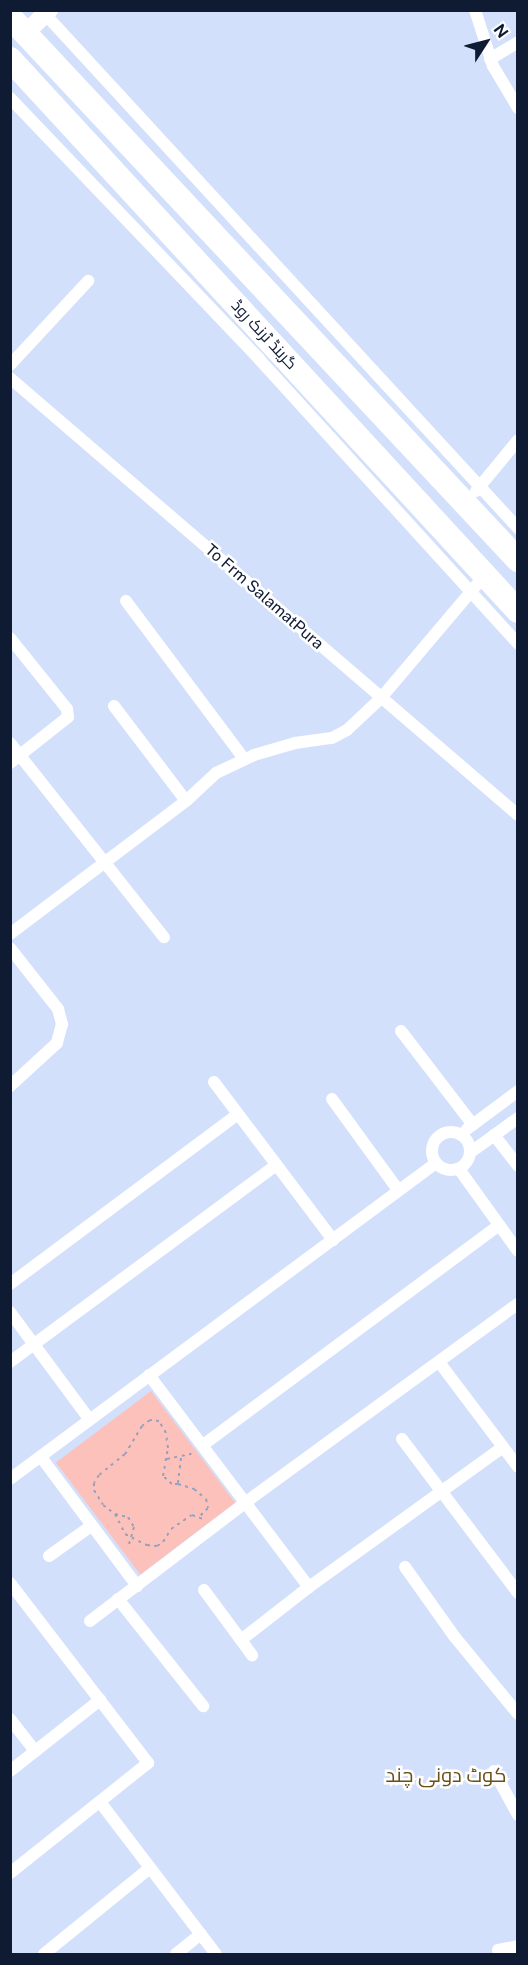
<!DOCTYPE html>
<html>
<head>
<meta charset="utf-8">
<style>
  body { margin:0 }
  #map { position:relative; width:528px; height:1965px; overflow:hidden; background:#d3e0fc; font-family:"Public Sans",Cairo,sans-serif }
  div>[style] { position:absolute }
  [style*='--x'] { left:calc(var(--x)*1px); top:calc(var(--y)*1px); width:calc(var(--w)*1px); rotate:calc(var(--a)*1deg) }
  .green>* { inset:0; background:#fdc1bb; transform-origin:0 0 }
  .path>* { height:2px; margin-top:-1px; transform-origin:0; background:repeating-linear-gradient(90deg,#96a2bd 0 3px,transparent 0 7.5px) }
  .street>* { height:12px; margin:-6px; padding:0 6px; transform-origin:6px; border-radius:6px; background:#fff }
  .street>.ring { margin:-6px; padding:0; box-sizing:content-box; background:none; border:12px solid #fff; border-radius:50% }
  .secondary>* { height:18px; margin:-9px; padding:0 9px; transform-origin:9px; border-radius:9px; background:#fff }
  .highway>* { height:24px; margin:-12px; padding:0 12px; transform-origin:12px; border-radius:12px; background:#fff }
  span { translate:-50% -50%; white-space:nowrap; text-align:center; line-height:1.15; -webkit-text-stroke:5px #fff; paint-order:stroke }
  .street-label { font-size:16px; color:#0f1a33 }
  .quarter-label { font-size:20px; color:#684f15 }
  .frame { position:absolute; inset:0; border:12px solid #0f1a33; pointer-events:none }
  .north { position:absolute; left:456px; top:12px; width:60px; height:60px; -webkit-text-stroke:4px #fff; paint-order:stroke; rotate:54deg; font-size:16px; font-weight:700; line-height:24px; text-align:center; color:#0f1a33 }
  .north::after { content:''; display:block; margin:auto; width:21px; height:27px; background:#0f1a33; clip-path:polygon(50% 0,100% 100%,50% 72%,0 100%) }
</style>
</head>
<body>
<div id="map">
  <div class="green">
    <div style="left:151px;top:1391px;width:140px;height:119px;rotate:53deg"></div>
  </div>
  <div class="path">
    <div style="--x:181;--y:1458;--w:26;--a:97"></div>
    <div style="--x:178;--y:1484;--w:6;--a:180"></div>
    <div style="--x:172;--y:1484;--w:12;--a:-138"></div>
    <div style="--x:163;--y:1476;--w:28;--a:-80"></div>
    <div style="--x:168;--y:1448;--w:15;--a:-98"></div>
    <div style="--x:166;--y:1433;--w:14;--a:-120"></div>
    <div style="--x:159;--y:1421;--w:9;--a:-174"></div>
    <div style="--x:150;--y:1420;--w:10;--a:143"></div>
    <div style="--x:142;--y:1426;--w:33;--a:121"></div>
    <div style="--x:125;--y:1454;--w:33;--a:141"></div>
    <div style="--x:99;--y:1475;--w:9;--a:122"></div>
    <div style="--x:94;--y:1483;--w:7;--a:90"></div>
    <div style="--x:94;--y:1490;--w:17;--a:59"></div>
    <div style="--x:103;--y:1505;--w:15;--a:37"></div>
    <div style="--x:115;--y:1514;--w:22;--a:63"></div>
    <div style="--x:125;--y:1534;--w:25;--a:27"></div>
    <div style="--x:147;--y:1545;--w:10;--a:6"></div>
    <div style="--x:157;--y:1546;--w:7;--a:-34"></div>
    <div style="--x:163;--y:1542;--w:15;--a:-58"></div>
    <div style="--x:171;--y:1529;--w:25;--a:-34"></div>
    <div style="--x:192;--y:1515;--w:12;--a:20"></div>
    <div style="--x:167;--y:1459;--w:25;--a:-12"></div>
    <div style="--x:178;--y:1484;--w:17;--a:17"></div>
    <div style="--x:194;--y:1489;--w:16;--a:40"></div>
    <div style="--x:206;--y:1499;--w:9;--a:77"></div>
    <div style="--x:208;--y:1508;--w:11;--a:135"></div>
    <div style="--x:115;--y:1514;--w:13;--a:13"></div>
    <div style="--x:128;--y:1517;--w:12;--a:59"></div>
    <div style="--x:134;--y:1527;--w:19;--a:106"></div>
  </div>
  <div class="street">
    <div style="--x:475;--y:10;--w:59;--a:72.2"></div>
    <div style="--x:493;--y:66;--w:49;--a:59.2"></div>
    <div style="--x:45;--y:14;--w:699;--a:47.38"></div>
    <div style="--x:490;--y:59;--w:33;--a:-31"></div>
    <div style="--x:10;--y:98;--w:361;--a:46.3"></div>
    <div style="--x:259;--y:359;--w:385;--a:47.7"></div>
    <div style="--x:10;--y:365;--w:115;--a:-47.1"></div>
    <div style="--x:10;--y:378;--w:670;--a:40.7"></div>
    <div style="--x:476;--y:491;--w:66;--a:-50.5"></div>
    <div style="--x:126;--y:601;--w:197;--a:53.2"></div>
    <div style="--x:10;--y:638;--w:91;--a:51.2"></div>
    <div style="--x:67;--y:709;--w:8;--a:83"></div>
    <div style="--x:68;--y:717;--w:74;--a:141.6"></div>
    <div style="--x:114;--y:706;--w:119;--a:52.8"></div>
    <div style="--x:10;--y:743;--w:248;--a:51.6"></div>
    <div style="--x:10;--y:934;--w:221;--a:-37.1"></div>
    <div style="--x:186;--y:801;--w:41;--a:-43"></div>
    <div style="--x:216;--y:773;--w:42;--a:-25.3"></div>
    <div style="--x:254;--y:755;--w:43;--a:-16.3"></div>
    <div style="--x:295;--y:743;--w:37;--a:-8"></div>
    <div style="--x:332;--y:738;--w:17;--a:-28"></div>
    <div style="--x:347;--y:730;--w:47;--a:-43.3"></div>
    <div style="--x:381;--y:698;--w:161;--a:-49.8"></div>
    <div style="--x:10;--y:948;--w:78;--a:51.8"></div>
    <div style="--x:58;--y:1009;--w:16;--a:75"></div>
    <div style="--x:62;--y:1024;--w:20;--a:105"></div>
    <div style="--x:57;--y:1043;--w:64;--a:137.5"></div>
    <div style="--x:401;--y:1031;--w:118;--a:52.5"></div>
    <div style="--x:214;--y:1082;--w:198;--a:53"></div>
    <div style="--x:332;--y:1099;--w:112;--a:54"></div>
    <div style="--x:467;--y:1129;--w:64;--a:-36.7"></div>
    <div class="ring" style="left:432px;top:1132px;width:26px;height:26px"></div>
    <div style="--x:494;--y:1135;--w:39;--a:52"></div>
    <div style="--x:471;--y:1152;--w:58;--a:-35.9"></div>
    <div style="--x:459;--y:1169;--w:101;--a:54.3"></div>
    <div style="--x:10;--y:1284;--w:284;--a:-36.7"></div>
    <div style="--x:10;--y:1312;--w:134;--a:53.5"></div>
    <div style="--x:10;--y:1362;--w:331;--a:-36.5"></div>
    <div style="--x:439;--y:1362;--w:106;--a:53"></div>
    <div style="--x:149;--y:1375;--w:266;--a:53"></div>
    <div style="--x:309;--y:1587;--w:86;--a:142.1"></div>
    <div style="--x:241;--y:1640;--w:19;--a:54"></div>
    <div style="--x:402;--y:1439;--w:193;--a:53"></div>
    <div style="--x:203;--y:1445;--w:369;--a:-36.6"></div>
    <div style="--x:41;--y:1457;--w:161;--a:53.3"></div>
    <div style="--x:10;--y:1479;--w:530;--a:-36.57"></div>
    <div style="--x:49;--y:1556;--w:52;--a:-35.5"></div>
    <div style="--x:405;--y:1567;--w:85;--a:54.6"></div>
    <div style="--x:454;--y:1636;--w:101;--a:50.6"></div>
    <div style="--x:10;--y:1583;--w:227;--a:52.5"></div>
    <div style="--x:148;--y:1763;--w:176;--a:141.4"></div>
    <div style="--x:309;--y:1587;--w:239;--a:-35.8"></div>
    <div style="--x:503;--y:1447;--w:25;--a:53"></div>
    <div style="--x:204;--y:1590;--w:62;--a:53.5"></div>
    <div style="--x:118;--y:1599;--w:137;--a:51.5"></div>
    <div style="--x:90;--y:1621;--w:196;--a:-37.3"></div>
    <div style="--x:246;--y:1502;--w:336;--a:-36.1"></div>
    <div style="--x:10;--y:1719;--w:41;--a:52"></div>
    <div style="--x:10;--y:1771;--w:115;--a:-38.3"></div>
    <div style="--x:494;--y:1771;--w:50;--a:61.4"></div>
    <div style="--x:100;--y:1802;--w:191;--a:52.7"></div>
    <div style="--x:498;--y:1950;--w:20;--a:-11"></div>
    <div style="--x:44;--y:1954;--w:136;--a:-39.1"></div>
    <div style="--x:176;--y:1954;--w:32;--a:-39"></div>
  </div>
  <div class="secondary">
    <div style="--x:26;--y:33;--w:33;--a:-45"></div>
  </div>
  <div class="highway">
    <div style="--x:10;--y:17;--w:744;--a:46.91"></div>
    <div style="--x:10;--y:59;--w:750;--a:47.38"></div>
  </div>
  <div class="street-label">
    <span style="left:264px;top:335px;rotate:47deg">گرینڈ ٹرنک روڈ</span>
    <span style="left:264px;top:597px;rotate:41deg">To Frm SalamatPura</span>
  </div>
  <div class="quarter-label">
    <span style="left:446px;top:1775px">کوٹ دونی چند</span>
  </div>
  <div class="frame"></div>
  <div class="north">N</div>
</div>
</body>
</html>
